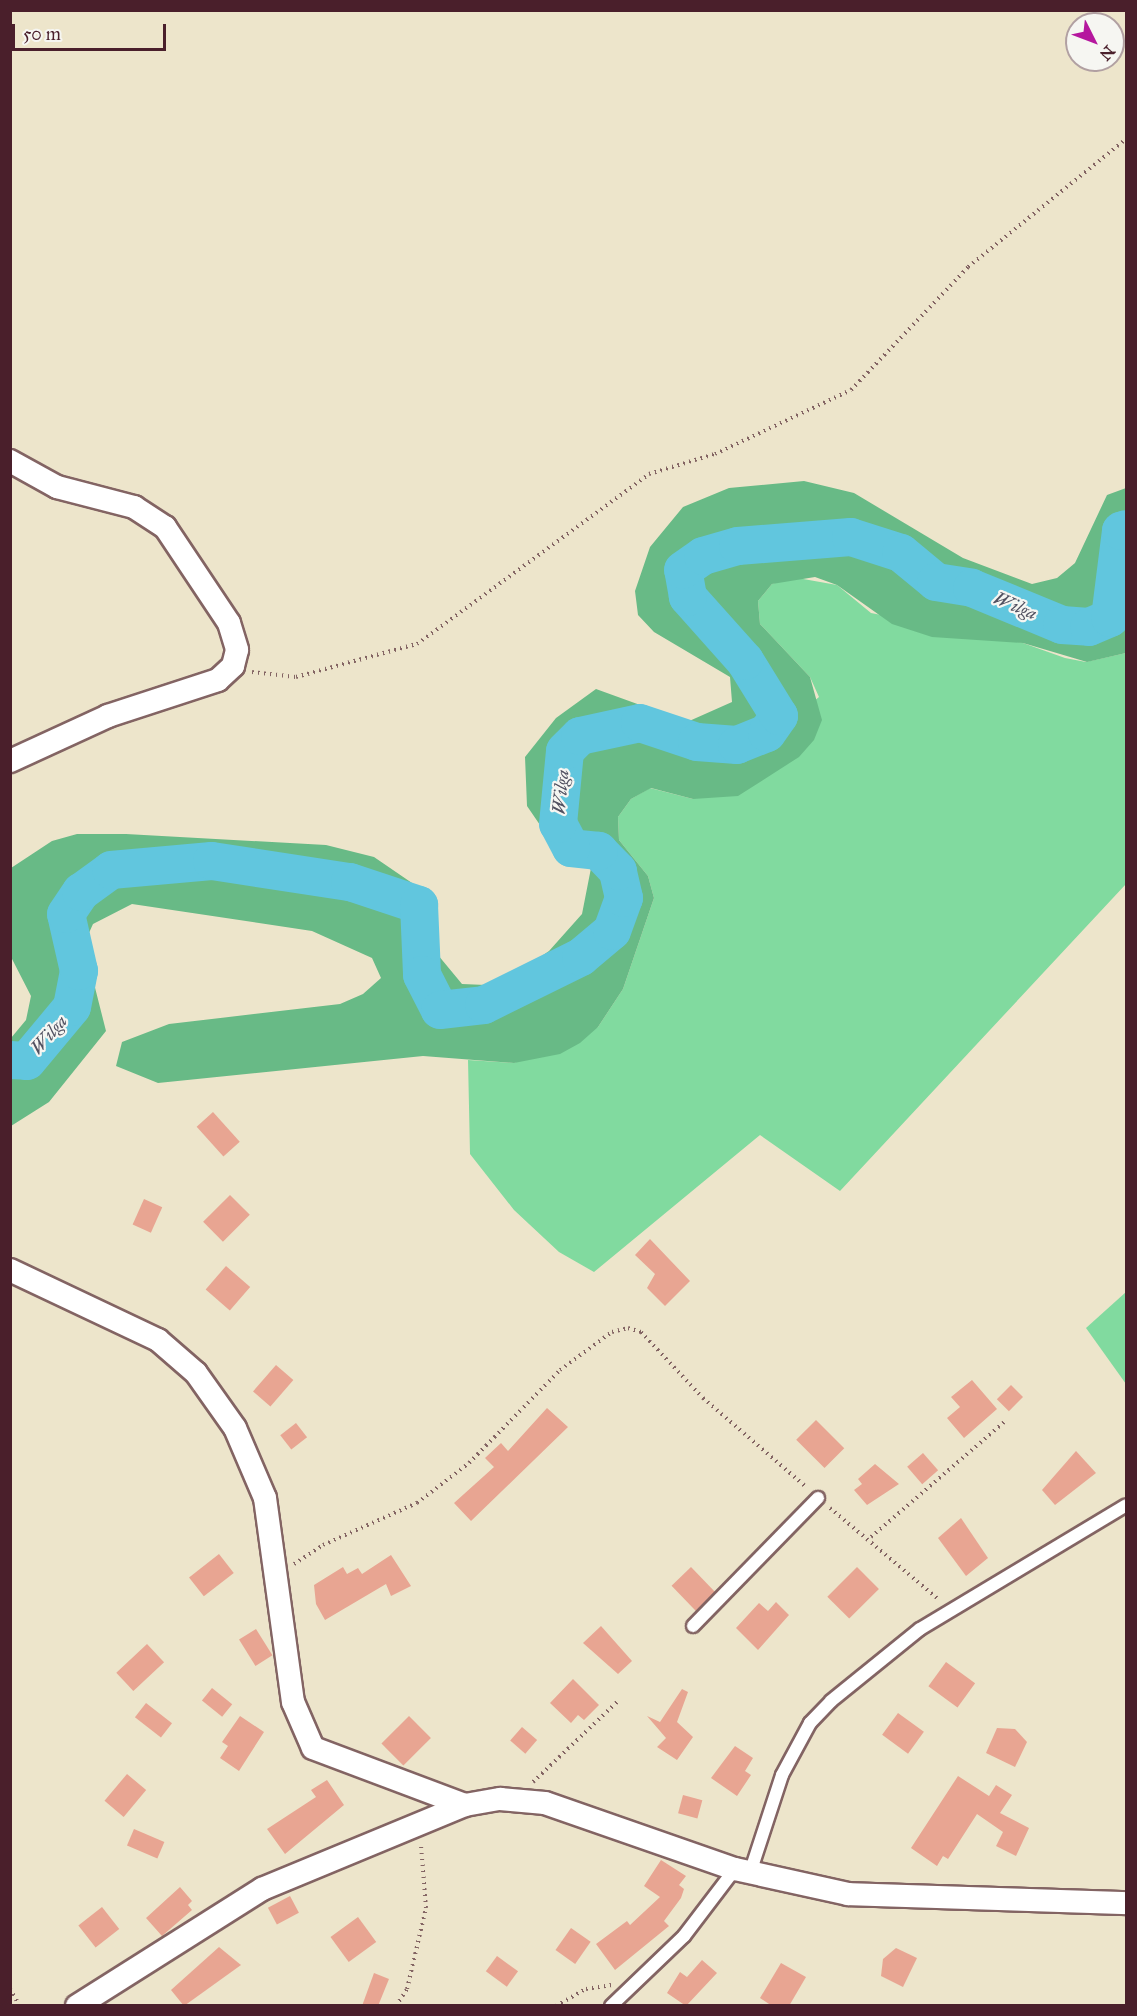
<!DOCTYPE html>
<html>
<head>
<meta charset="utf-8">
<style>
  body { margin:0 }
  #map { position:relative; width:1137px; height:2016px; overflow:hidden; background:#ede5cb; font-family:"IM FELL Great Primer",serif }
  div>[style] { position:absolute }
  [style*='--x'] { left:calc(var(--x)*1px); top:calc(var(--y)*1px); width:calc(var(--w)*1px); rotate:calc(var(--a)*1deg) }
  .green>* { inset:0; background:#81da9f }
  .forest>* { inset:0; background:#68ba86 }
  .river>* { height:38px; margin:-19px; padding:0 19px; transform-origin:19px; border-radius:19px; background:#61c6de }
  .building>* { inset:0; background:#e8a592; transform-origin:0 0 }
  .path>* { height:4px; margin-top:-2px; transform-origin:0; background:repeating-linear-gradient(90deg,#836463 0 1.5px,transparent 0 6px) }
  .roads { filter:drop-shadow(2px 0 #836463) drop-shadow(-2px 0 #836463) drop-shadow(0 2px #836463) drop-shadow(0 -2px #836463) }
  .lane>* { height:12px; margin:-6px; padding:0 6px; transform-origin:6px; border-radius:6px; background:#fff }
  .street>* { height:22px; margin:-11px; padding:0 11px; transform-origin:11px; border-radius:11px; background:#fff }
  span { translate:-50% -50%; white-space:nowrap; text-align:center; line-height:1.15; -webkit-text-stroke:4.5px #f6f6f2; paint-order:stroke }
  .water-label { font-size:18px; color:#515161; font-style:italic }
  .frame { position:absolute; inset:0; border:12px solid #4a1f2b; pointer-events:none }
  .north { position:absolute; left:1065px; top:12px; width:60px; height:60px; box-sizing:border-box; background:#f6f6f2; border:2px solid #b1a0a2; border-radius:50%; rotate:132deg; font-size:16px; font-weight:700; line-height:24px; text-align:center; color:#4a1f2b }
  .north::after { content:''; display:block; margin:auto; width:21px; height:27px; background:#b5179e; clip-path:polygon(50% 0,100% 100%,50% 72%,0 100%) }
  .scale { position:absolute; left:12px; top:24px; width:154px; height:27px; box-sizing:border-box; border:3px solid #4a1f2b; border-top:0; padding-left:8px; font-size:18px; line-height:21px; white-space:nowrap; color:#4a1f2b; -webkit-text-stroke:4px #f6f6f2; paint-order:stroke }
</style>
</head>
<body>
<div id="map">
  <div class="green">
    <div style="clip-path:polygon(792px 577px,837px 585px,871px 613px,1023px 643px,1065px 658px,1086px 662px,1126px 653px,1126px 884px,840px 1191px,760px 1135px,594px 1272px,559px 1252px,514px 1210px,470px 1154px,468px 1060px,514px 1063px,598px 1027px,623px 989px,654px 898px,648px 876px,619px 840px,618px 817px,631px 799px,650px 788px,693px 799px,819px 697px,810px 677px,760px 624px,758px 601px,772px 584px)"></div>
    <div style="clip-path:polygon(1126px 1292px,1126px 1384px,1086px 1328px)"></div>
  </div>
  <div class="forest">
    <div style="clip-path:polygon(804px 481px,854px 493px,963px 558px,1032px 584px,1057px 578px,1075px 563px,1107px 495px,1126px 488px,1126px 653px,1087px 662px,1023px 643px,932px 637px,892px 624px,837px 585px,815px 577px,772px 584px,758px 601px,760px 624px,810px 677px,822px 720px,814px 740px,799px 757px,738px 796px,693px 799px,651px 788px,631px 799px,618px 817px,619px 840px,648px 876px,654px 898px,623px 989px,598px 1027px,580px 1043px,560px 1054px,514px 1063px,423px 1056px,158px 1083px,116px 1066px,122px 1042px,169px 1024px,340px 1004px,363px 994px,381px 978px,372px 958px,312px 931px,132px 904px,93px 924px,84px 944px,106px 1031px,49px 1102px,11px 1126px,11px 1038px,26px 1020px,31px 996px,11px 957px,11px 868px,52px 841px,77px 834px,126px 834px,326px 845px,374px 857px,412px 883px,425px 904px,433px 949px,462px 984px,486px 985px,509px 979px,549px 951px,582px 914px,591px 868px,540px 825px,527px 806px,525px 757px,556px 718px,596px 689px,687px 722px,732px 702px,730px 677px,654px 632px,638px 615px,635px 591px,650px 547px,683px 507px,729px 488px)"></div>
  </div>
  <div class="river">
    <div style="--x:10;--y:1060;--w:17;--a:3"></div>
    <div style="--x:27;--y:1061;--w:70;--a:-50.2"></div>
    <div style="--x:72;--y:1007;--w:37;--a:-79"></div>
    <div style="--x:79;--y:971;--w:58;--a:-102.8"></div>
    <div style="--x:66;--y:914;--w:27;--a:-56"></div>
    <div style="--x:81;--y:892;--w:37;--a:-36"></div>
    <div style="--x:111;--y:870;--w:101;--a:-5.1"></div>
    <div style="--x:212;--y:861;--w:140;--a:8.7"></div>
    <div style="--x:350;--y:882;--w:73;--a:18.4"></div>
    <div style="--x:419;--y:905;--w:70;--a:87.5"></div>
    <div style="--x:422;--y:975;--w:39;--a:63"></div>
    <div style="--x:440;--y:1010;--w:44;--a:-6.5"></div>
    <div style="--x:484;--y:1005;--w:108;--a:-26.3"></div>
    <div style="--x:581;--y:957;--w:40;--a:-40"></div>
    <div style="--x:612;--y:931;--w:35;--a:-70"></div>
    <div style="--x:624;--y:898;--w:28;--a:-103"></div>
    <div style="--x:618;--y:871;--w:28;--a:-134"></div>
    <div style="--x:599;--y:851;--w:28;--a:-174"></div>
    <div style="--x:571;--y:848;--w:27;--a:-118"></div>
    <div style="--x:558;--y:824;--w:73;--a:-84.5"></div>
    <div style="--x:565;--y:751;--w:21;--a:-45"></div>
    <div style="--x:580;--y:736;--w:61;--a:-12.2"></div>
    <div style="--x:640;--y:723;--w:60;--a:18.4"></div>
    <div style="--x:697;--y:742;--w:40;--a:4.3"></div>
    <div style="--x:737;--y:745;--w:32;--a:-22"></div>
    <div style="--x:767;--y:733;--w:21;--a:-55"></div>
    <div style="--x:779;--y:716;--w:65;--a:-121.7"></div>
    <div style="--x:745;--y:661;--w:86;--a:-131.7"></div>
    <div style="--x:688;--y:597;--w:27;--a:-100"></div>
    <div style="--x:683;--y:570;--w:24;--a:-35"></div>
    <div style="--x:703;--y:556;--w:36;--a:-16"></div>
    <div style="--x:738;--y:546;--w:113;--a:-4.6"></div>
    <div style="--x:851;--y:537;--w:52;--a:17.7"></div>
    <div style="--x:901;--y:553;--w:45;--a:39.6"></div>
    <div style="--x:936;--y:582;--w:36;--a:9"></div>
    <div style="--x:972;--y:588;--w:97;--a:22.3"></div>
    <div style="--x:1062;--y:625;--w:27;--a:4"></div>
    <div style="--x:1089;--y:627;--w:23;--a:-23"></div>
    <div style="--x:1110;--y:618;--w:88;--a:-82.8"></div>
    <div style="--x:1121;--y:531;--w:5;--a:-22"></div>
  </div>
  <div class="building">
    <div style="left:213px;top:1112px;width:40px;height:22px;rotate:48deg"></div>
    <div style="left:230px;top:1195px;width:28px;height:38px;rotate:45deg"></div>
    <div style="left:144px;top:1199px;width:20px;height:28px;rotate:24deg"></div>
    <div style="clip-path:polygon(650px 1239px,690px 1281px,665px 1306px,647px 1288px,655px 1274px,635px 1255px)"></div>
    <div style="left:226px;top:1266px;width:32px;height:31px;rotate:41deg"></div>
    <div style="left:276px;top:1365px;width:23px;height:35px;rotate:41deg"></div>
    <div style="clip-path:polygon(972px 1380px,997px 1409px,964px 1438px,947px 1418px,960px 1407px,951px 1397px)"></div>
    <div style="left:1011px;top:1385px;width:17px;height:20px;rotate:45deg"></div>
    <div style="clip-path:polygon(547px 1408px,568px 1427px,471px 1521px,454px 1503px,494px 1467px,485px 1458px,501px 1443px,508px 1451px)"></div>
    <div style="left:816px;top:1420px;width:40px;height:28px;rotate:45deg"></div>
    <div style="left:296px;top:1423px;width:18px;height:20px;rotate:52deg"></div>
    <div style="clip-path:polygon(1076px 1451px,1096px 1473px,1055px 1505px,1042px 1490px)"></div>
    <div style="left:923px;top:1453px;width:23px;height:21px;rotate:49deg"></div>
    <div style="clip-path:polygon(875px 1464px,899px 1484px,867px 1505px,854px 1490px,862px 1484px,858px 1479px)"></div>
    <div style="clip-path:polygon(961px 1518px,988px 1558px,966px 1576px,938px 1538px)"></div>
    <div style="left:219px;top:1554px;width:24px;height:38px;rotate:52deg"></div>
    <div style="clip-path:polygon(391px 1555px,411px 1586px,391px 1596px,386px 1584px,325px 1620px,316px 1604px,314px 1585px,343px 1567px,347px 1574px,358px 1568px,362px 1574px)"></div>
    <div style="left:691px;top:1567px;width:35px;height:27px;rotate:46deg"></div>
    <div style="left:857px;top:1567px;width:31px;height:42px;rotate:45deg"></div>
    <div style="clip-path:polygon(776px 1602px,789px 1615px,758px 1650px,736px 1628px,759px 1603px,768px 1611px)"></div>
    <div style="clip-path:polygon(601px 1626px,632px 1661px,618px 1674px,583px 1643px)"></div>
    <div style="left:256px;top:1629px;width:31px;height:20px;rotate:58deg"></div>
    <div style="left:147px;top:1644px;width:25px;height:42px;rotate:47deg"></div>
    <div style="left:946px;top:1662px;width:36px;height:30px;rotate:36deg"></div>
    <div style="clip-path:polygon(573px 1679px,599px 1705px,584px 1720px,578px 1715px,571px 1723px,550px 1703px)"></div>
    <div style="left:212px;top:1688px;width:26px;height:16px;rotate:39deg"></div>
    <div style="clip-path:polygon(682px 1689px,688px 1692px,677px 1722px,693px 1737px,677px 1760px,657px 1747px,666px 1738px,647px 1716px,660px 1722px)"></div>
    <div style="left:146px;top:1703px;width:33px;height:18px;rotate:38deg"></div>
    <div style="left:898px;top:1713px;width:32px;height:27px;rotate:36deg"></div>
    <div style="clip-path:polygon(240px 1716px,264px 1732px,239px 1771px,220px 1758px,228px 1746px,222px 1742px)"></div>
    <div style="left:409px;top:1716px;width:31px;height:39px;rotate:45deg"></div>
    <div style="left:522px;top:1727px;width:20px;height:18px;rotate:41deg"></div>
    <div style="clip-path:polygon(997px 1728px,1015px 1729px,1027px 1742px,1015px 1767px,986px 1753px)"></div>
    <div style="clip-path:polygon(735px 1746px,753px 1758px,745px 1771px,751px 1775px,737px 1796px,711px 1778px)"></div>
    <div style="left:127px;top:1774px;width:25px;height:35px;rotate:40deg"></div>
    <div style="clip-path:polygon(958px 1776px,989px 1796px,996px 1785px,1012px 1795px,1000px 1813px,1029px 1828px,1016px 1856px,996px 1846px,1003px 1832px,977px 1814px,948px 1859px,943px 1856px,937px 1866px,911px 1848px)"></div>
    <div style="clip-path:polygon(327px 1780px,344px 1805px,285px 1854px,267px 1829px,316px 1797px,311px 1790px)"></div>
    <div style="left:683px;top:1795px;width:20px;height:19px;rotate:15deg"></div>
    <div style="left:134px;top:1829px;width:33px;height:18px;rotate:23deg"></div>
    <div style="clip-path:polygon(661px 1860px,686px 1876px,679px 1885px,684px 1889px,681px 1898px,664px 1921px,669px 1926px,615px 1970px,596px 1944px,627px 1921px,630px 1925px,660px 1897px,644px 1886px)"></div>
    <div style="clip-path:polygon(180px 1887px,192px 1901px,188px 1905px,192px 1910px,162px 1936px,146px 1918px)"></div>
    <div style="left:290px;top:1896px;width:19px;height:25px;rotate:62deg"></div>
    <div style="left:102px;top:1907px;width:28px;height:30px;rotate:52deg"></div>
    <div style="left:358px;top:1917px;width:31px;height:34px;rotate:54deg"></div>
    <div style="left:571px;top:1928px;width:24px;height:27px;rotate:35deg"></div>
    <div style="clip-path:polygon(219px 1947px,241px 1965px,184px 2006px,171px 1990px)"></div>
    <div style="clip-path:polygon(896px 1948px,917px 1958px,903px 1987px,881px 1976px,883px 1959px)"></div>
    <div style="left:497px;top:1956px;width:26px;height:19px;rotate:36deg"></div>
    <div style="clip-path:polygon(702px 1960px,717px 1973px,686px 2006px,667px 1993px,680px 1972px,687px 1977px)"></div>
    <div style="clip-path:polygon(781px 1963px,806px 1977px,789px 2006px,772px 2006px,760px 1998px)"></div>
    <div style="clip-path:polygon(374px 1973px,389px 1979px,378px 2006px,362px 2006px)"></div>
  </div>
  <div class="path">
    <div style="--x:252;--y:672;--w:44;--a:6.5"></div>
    <div style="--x:296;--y:677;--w:125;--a:-15.3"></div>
    <div style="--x:417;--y:644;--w:288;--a:-36.2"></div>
    <div style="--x:649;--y:474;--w:69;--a:-16.9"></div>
    <div style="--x:715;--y:454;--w:150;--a:-25.2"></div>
    <div style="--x:851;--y:390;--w:170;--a:-46.4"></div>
    <div style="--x:968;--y:267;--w:203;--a:-39"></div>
    <div style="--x:830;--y:1508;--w:141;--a:40.1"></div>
    <div style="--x:871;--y:1537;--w:176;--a:-40.8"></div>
    <div style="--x:294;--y:1564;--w:35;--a:-33"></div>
    <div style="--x:323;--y:1545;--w:103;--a:-24.1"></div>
    <div style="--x:417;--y:1503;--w:66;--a:-37.6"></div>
    <div style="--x:469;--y:1463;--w:130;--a:-45.6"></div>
    <div style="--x:560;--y:1370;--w:64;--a:-36.2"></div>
    <div style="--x:612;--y:1332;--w:16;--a:-14"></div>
    <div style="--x:628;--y:1328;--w:14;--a:17"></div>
    <div style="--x:641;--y:1332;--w:91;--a:46.8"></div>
    <div style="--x:703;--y:1398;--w:136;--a:40.8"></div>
    <div style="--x:533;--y:1782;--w:116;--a:-43.6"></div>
    <div style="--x:10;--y:1989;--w:20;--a:60"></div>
    <div style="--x:396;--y:2006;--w:20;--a:-57"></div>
    <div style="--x:407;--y:1989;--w:83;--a:-76.8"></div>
    <div style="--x:426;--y:1908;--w:62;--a:-94.6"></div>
    <div style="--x:556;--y:2006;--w:34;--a:-30"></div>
    <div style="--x:586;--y:1989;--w:26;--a:-9"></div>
  </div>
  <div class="roads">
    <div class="lane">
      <div style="--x:693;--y:1626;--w:179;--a:-45.7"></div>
      <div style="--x:750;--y:1873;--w:103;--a:-71.9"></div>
      <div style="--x:782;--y:1775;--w:59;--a:-61.7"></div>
      <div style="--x:810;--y:1723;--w:30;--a:-46"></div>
      <div style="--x:831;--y:1701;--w:114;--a:-39"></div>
      <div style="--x:920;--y:1629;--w:240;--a:-31"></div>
      <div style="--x:611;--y:2006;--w:101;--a:-43.8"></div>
      <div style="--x:684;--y:1936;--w:84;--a:-52.7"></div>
    </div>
    <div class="street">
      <div style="--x:10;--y:461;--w:54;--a:29"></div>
      <div style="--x:57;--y:487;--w:80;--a:14.6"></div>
      <div style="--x:134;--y:507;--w:37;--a:33"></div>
      <div style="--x:165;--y:527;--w:115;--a:56.3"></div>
      <div style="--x:229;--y:623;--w:28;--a:73"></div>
      <div style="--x:237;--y:650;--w:16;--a:104"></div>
      <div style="--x:233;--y:666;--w:21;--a:137"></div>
      <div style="--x:218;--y:680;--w:116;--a:161.9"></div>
      <div style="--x:108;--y:716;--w:108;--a:155.3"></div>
      <div style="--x:10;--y:1270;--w:164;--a:25.3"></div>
      <div style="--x:158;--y:1340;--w:50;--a:41"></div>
      <div style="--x:196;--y:1373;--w:67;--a:54.7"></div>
      <div style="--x:235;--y:1428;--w:76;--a:66.8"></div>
      <div style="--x:265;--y:1498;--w:206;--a:82.2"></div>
      <div style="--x:293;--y:1702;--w:50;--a:66.5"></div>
      <div style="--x:313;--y:1748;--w:162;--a:20.6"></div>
      <div style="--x:77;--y:2006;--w:219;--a:-32.3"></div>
      <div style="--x:262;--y:1889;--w:220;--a:-22.5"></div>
      <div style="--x:465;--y:1805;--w:36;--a:-10"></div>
      <div style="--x:500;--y:1799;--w:45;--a:5.1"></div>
      <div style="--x:545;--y:1803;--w:201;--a:19.2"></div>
      <div style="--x:735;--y:1869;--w:116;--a:12.5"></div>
      <div style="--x:848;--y:1894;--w:278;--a:1.9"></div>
    </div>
  </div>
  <div class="water-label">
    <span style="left:1015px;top:606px;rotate:22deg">Wilga</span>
    <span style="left:561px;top:792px;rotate:-85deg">Wilga</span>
    <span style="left:49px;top:1035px;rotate:-49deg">Wilga</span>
  </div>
  <div class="frame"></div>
  <div class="north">N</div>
  <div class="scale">50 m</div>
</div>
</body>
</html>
